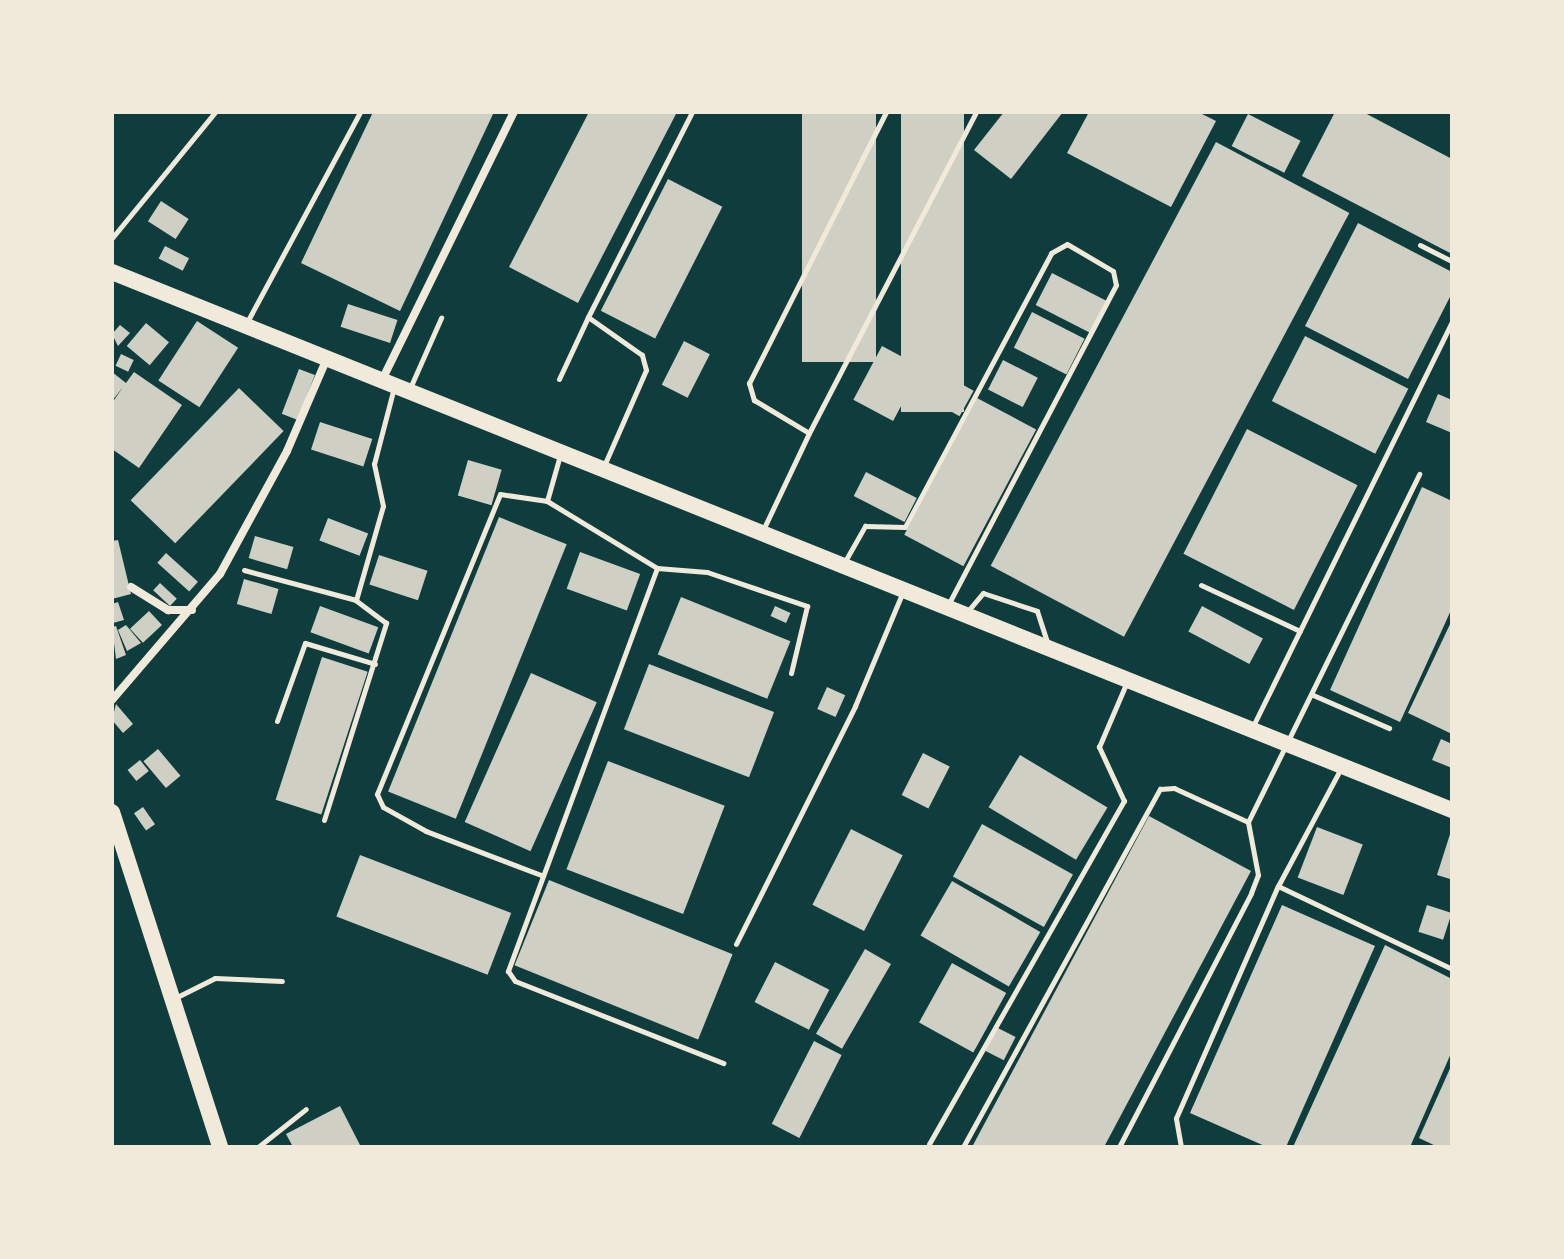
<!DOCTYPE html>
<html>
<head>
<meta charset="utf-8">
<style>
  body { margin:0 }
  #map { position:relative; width:1564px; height:1259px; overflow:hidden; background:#0f3d3e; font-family:"Varela Round",sans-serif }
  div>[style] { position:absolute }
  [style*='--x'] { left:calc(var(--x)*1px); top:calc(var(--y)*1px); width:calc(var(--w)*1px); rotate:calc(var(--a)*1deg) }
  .building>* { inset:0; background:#cfcfc3; transform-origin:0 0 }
  .service>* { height:5px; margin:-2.5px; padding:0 2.5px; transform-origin:2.5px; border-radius:2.5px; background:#f1e9da }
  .minor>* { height:8px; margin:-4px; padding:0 4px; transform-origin:4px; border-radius:4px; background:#f1e9da }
  .primary>* { height:16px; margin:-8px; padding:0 8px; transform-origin:8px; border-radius:8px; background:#f1e9da }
  .trunk>* { height:16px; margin:-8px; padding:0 8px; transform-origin:8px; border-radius:8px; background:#f1e9da }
  span { translate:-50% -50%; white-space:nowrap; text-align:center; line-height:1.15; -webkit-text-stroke:8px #f1e9da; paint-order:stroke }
  .frame { position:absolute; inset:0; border:114px solid #f1e9da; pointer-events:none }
</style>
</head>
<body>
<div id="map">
  <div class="building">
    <div style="clip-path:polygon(373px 112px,494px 112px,400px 311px,301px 263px)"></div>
    <div style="clip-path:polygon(589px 112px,677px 112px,578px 303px,509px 267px)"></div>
    <div style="left:802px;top:112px;width:74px;height:250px"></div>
    <div style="left:901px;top:112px;width:63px;height:300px"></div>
    <div style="clip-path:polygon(1004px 112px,1063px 112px,1011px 179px,974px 150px)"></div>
    <div style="clip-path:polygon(1089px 112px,1198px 112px,1216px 121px,1171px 207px,1067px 153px)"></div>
    <div style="clip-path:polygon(1335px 112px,1363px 112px,1452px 159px,1452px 254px,1302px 176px)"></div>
    <div style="left:1248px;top:114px;width:59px;height:36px;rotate:27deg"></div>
    <div style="left:1216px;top:142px;width:151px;height:480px;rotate:28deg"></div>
    <div style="left:668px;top:179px;width:61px;height:148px;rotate:27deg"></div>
    <div style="left:161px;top:201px;width:33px;height:24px;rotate:33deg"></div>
    <div style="clip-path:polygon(1358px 223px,1452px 272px,1452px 293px,1408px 379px,1305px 326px)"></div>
    <div style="left:165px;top:246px;width:27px;height:14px;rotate:27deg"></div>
    <div style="left:1052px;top:273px;width:61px;height:36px;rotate:27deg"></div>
    <div style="left:348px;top:304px;width:52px;height:24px;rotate:18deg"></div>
    <div style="left:1032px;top:312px;width:59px;height:40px;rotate:27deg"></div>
    <div style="left:197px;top:321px;width:49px;height:71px;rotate:33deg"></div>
    <div style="left:146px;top:323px;width:30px;height:30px;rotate:40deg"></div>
    <div style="clip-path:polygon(120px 325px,130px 333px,118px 346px,112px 334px)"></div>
    <div style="left:1305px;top:336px;width:116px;height:73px;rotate:27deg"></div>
    <div style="left:684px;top:341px;width:29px;height:49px;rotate:27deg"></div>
    <div style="left:882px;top:346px;width:45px;height:61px;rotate:28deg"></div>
    <div style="left:121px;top:354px;width:14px;height:13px;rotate:25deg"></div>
    <div style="left:1003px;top:360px;width:39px;height:33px;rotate:27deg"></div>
    <div style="left:299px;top:369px;width:17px;height:48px;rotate:21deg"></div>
    <div style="left:936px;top:370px;width:43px;height:29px;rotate:29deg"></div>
    <div style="clip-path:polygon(112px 372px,126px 383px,134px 372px,182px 405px,139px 468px,112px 449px,112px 403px,123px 387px,112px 401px)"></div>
    <div style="left:239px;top:388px;width:62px;height:156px;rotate:44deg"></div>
    <div style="clip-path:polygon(1438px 394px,1452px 400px,1452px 433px,1426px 422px)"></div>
    <div style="left:977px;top:398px;width:67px;height:155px;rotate:28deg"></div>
    <div style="left:320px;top:422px;width:55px;height:29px;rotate:18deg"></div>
    <div style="left:1247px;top:429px;width:124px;height:140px;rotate:27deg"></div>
    <div style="left:468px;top:460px;width:35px;height:37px;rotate:16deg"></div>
    <div style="left:866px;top:472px;width:57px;height:27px;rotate:27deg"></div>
    <div style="clip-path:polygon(1422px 487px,1452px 501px,1452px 608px,1400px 722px,1330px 690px)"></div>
    <div style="left:499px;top:517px;width:73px;height:296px;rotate:22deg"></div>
    <div style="left:328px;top:518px;width:43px;height:24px;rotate:21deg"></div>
    <div style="left:255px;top:536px;width:40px;height:23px;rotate:16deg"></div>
    <div style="clip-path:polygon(118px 540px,131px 594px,112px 599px,112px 541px)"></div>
    <div style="left:580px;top:552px;width:64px;height:39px;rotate:20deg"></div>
    <div style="left:166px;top:553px;width:43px;height:13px;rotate:42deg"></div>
    <div style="left:379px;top:555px;width:51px;height:31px;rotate:18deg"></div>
    <div style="left:244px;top:579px;width:36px;height:26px;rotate:16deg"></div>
    <div style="left:160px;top:583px;width:23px;height:10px;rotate:43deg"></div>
    <div style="left:681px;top:597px;width:118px;height:62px;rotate:22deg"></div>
    <div style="clip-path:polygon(118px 602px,124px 620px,113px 623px,112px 604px)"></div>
    <div style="left:320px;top:606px;width:62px;height:28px;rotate:20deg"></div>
    <div style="left:775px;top:606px;width:17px;height:11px;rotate:24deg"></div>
    <div style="left:1202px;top:606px;width:69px;height:29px;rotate:28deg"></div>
    <div style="left:149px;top:611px;width:19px;height:26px;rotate:47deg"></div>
    <div style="clip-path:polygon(1452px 620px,1452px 734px,1408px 713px)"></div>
    <div style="clip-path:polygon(126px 625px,141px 643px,127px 651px,118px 630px)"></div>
    <div style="clip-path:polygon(116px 626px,126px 655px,116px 659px,112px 627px)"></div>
    <div style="left:322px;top:657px;width:48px;height:150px;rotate:18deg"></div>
    <div style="left:649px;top:664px;width:134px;height:70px;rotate:21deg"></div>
    <div style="left:531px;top:673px;width:72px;height:163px;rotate:24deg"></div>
    <div style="left:827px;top:687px;width:20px;height:24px;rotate:24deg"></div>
    <div style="clip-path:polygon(116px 704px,133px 724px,123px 733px,112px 720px)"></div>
    <div style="clip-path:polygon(1441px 739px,1452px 744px,1452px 768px,1432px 760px)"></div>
    <div style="left:158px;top:749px;width:35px;height:19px;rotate:50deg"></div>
    <div style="left:923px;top:753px;width:30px;height:47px;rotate:27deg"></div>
    <div style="left:1020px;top:755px;width:102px;height:61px;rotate:31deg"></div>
    <div style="left:140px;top:760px;width:14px;height:16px;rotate:51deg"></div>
    <div style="left:608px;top:761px;width:125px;height:116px;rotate:21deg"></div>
    <div style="left:143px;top:807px;width:21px;height:11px;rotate:55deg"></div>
    <div style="clip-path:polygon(1149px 816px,1251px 871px,1104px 1147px,972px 1147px)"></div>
    <div style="left:982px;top:824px;width:104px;height:60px;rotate:29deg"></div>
    <div style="left:1317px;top:827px;width:49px;height:54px;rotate:21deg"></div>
    <div style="left:851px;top:829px;width:58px;height:85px;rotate:27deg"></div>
    <div style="clip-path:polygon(1451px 831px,1452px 873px,1450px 879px,1437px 875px)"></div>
    <div style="left:360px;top:855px;width:162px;height:66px;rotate:21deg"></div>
    <div style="left:549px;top:880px;width:198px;height:92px;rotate:22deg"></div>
    <div style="left:952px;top:881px;width:102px;height:63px;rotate:30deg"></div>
    <div style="clip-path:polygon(1282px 905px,1375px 946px,1286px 1147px,1267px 1147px,1190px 1113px)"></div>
    <div style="left:1427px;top:905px;width:26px;height:28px;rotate:18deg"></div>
    <div style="clip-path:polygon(1385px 945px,1452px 979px,1452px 1051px,1410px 1147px,1293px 1147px)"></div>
    <div style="left:865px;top:949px;width:30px;height:98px;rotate:30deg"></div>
    <div style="left:775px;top:962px;width:61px;height:45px;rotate:27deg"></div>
    <div style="left:952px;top:963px;width:62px;height:68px;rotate:29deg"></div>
    <div style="left:996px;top:1027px;width:22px;height:26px;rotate:27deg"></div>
    <div style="left:814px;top:1041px;width:31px;height:93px;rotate:27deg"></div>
    <div style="clip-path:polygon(1452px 1064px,1452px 1147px,1438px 1147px,1419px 1138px)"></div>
    <div style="clip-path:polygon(340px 1106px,361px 1147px,293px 1147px,286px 1134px)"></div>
  </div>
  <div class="service">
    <div style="--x:886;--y:112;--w:304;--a:116.8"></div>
    <div style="--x:749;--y:383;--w:18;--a:74"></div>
    <div style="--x:754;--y:400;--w:64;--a:31"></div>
    <div style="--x:809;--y:433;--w:362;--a:-62.5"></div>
    <div style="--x:112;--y:238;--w:163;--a:-50.7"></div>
    <div style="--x:1420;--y:245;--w:36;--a:27"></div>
    <div style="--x:246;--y:324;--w:241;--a:-61.7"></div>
    <div style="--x:559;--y:379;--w:68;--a:-64.9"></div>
    <div style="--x:410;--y:388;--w:77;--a:-66.1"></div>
    <div style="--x:603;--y:468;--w:107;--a:-66.3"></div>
    <div style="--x:646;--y:370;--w:16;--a:-105"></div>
    <div style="--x:642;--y:355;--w:66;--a:-144.9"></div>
    <div style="--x:588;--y:317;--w:230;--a:-63.1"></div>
    <div style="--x:547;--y:501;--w:48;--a:-74.2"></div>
    <div style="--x:763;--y:530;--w:107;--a:-64.6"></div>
    <div style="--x:844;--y:563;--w:43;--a:-60.4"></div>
    <div style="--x:865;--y:526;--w:40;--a:1.4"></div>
    <div style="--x:905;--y:527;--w:310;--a:-61.9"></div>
    <div style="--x:1051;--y:253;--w:18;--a:-29"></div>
    <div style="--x:1067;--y:244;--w:53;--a:30.4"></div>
    <div style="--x:1113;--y:271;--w:14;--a:78"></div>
    <div style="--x:1116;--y:285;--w:361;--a:117.7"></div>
    <div style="--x:657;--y:568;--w:430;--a:110.3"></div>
    <div style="--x:508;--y:971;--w:12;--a:55"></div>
    <div style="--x:515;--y:981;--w:224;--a:21.5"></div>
    <div style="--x:244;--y:570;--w:116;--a:15"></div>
    <div style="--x:1201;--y:585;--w:109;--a:24.9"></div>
    <div style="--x:967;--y:612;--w:25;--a:-50"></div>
    <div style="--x:983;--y:593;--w:57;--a:18.4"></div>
    <div style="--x:1037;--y:611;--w:33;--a:72"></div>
    <div style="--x:1313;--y:695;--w:83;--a:23.5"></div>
    <div style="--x:277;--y:721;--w:83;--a:-70.3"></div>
    <div style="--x:305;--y:643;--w:73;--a:16.7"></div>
    <div style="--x:1253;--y:726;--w:451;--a:-63.8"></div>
    <div style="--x:324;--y:820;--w:207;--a:-72.5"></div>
    <div style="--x:386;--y:623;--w:38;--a:-143"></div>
    <div style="--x:356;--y:600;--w:98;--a:-74"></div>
    <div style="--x:383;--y:506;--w:43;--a:-102.1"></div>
    <div style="--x:374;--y:464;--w:80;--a:-75.4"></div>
    <div style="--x:541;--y:875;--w:123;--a:-159.1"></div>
    <div style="--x:426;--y:831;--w:49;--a:-150.8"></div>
    <div style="--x:383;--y:807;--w:14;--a:-115"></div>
    <div style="--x:377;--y:794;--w:324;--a:-67.7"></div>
    <div style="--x:500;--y:494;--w:48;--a:8.5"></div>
    <div style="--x:547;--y:501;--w:129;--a:31.3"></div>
    <div style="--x:657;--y:568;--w:50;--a:4.6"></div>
    <div style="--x:707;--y:572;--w:106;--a:18.8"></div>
    <div style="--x:807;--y:606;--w:69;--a:103.4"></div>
    <div style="--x:1278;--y:886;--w:193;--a:25.5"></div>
    <div style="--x:736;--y:944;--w:266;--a:-63.4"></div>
    <div style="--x:855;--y:706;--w:125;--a:-67.3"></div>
    <div style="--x:177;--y:997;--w:42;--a:-26.6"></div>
    <div style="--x:215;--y:978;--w:67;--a:2.6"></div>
    <div style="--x:929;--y:1144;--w:395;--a:-60.4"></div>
    <div style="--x:1124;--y:801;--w:60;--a:-114.8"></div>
    <div style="--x:1099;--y:747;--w:69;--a:-66.8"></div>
    <div style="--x:258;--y:1147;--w:61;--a:-38.4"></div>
    <div style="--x:963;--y:1147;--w:409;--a:-61.2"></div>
    <div style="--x:1160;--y:789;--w:14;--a:-4"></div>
    <div style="--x:1174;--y:788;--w:81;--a:24.7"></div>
    <div style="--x:1119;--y:1147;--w:286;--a:-62.5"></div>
    <div style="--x:1251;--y:893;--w:19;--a:-69"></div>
    <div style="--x:1258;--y:875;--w:54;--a:-100.7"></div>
    <div style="--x:1248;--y:822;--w:388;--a:-63.8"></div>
    <div style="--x:1181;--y:1147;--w:29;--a:-100"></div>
    <div style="--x:1176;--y:1118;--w:253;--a:-66.3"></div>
    <div style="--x:1278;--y:886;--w:132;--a:-61.9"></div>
  </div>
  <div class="minor">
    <div style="--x:383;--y:378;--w:297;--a:-63.8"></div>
    <div style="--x:131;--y:587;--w:44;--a:31.9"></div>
    <div style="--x:168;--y:610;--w:24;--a:0"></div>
    <div style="--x:112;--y:700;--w:166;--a:-49.4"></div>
    <div style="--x:220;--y:574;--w:140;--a:-61.4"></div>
    <div style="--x:287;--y:451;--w:101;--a:-66.7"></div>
  </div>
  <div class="primary">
    <div style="--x:112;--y:812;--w:352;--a:72.1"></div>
  </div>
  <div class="trunk">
    <div style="--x:112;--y:272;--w:1444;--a:21.88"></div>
  </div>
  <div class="frame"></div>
</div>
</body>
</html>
